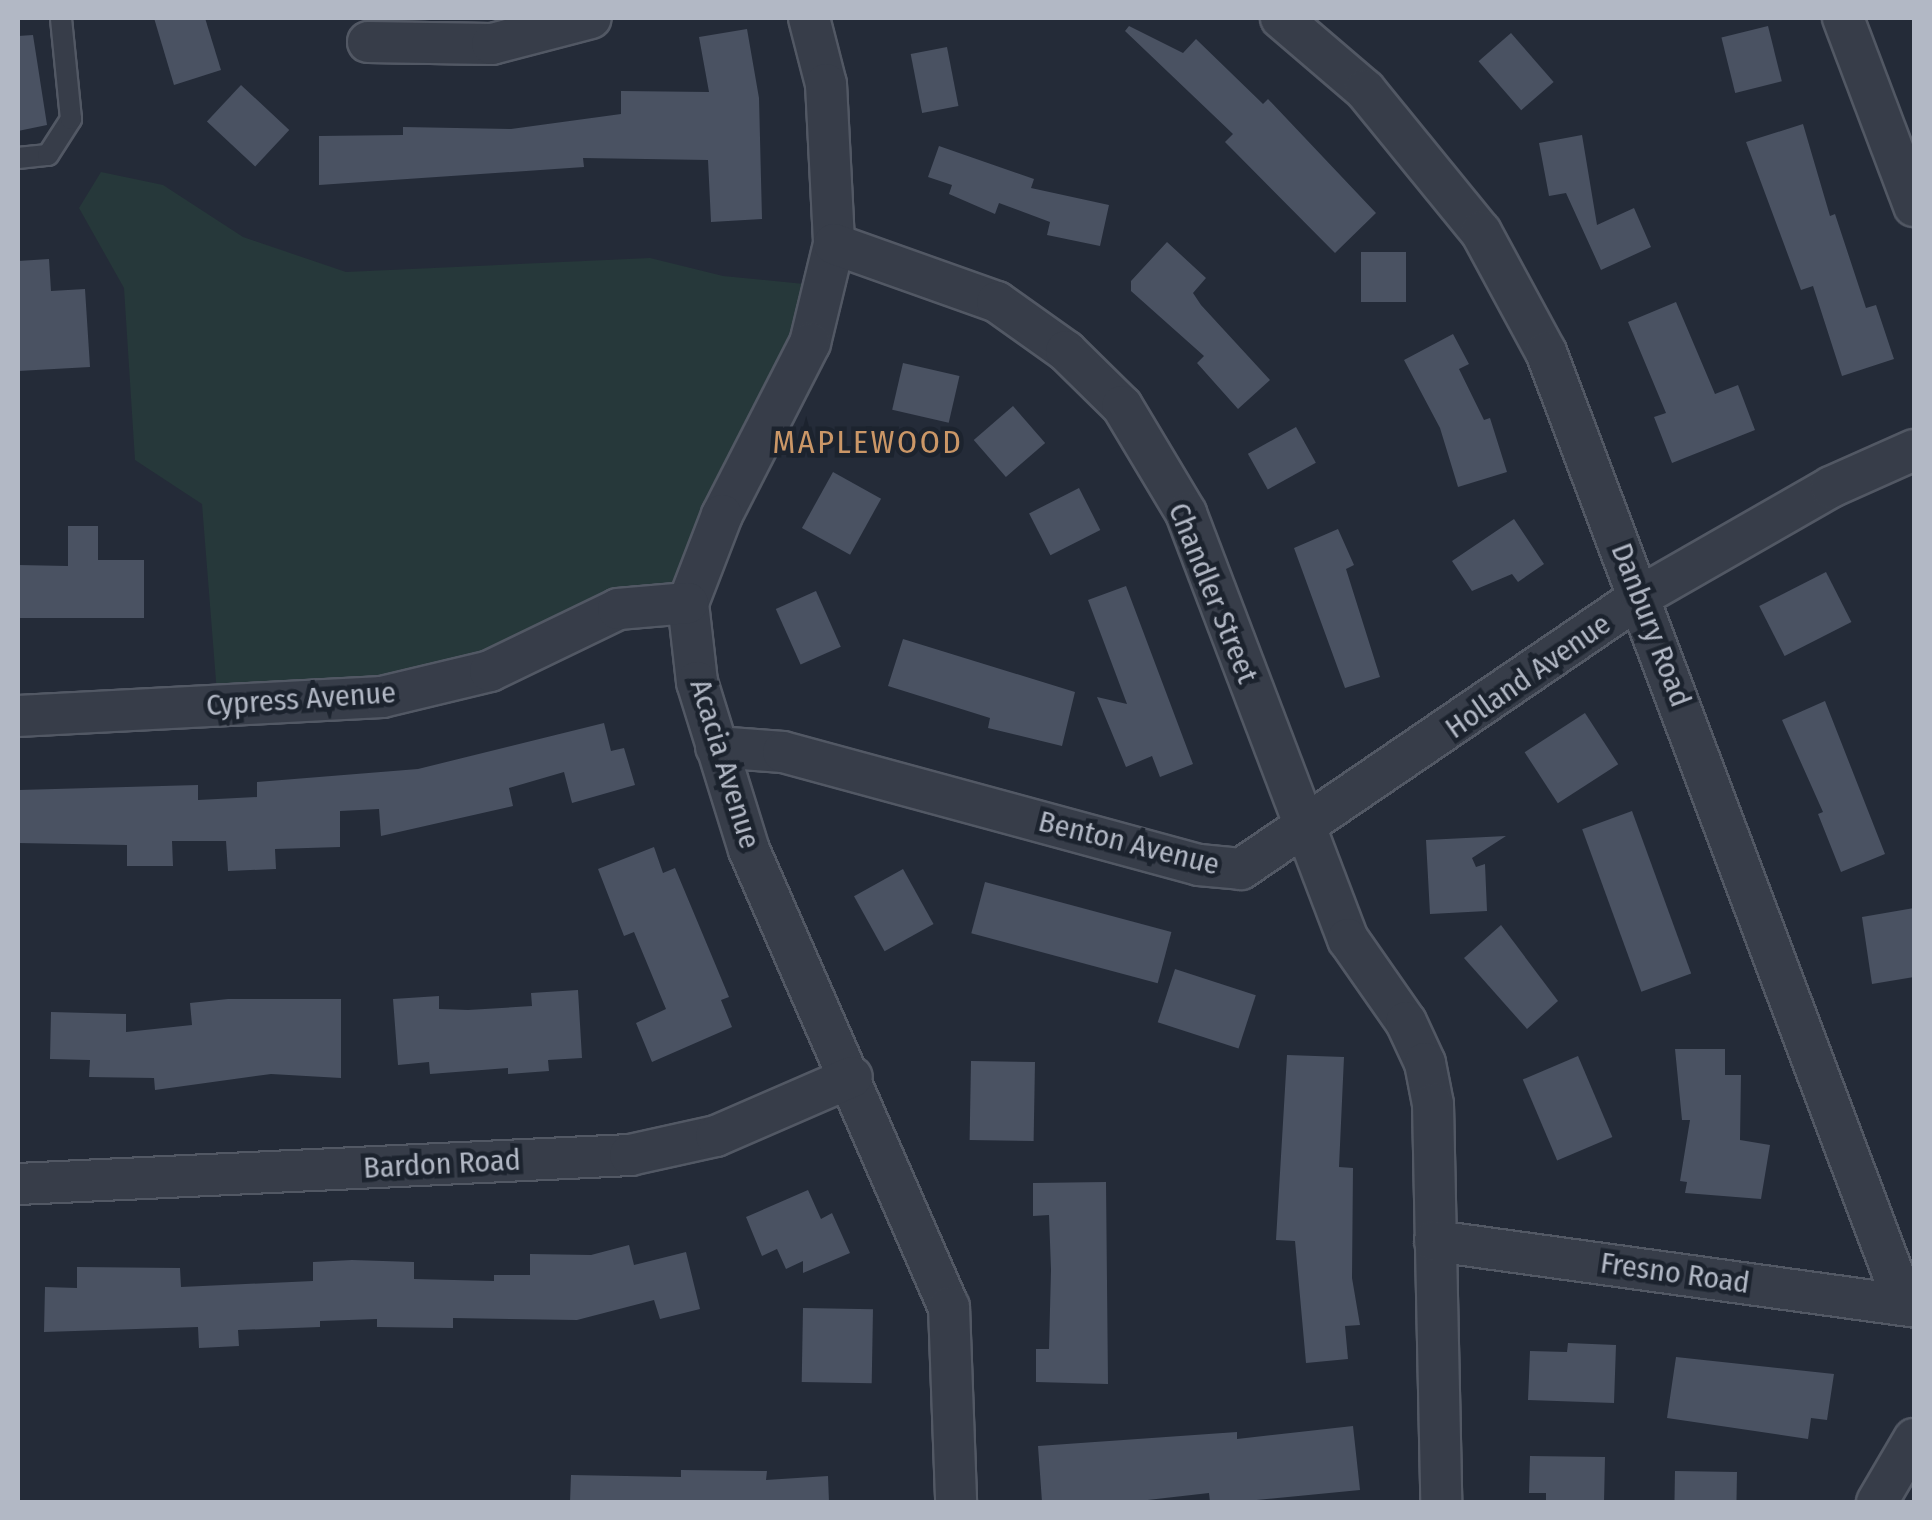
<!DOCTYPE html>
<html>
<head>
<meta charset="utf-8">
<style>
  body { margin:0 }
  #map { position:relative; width:1932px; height:1520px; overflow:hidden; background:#242b38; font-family:"Fira Sans Condensed",sans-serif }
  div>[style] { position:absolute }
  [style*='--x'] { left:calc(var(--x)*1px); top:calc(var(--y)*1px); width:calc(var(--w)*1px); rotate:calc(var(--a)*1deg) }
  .green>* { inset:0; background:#26383a }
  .building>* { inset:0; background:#4a5262; transform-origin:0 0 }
  .roads { filter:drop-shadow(2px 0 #525864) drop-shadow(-2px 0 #525864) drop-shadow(0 2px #525864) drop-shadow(0 -2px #525864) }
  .lane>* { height:20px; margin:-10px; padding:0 10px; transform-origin:10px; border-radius:10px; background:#373d49 }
  .street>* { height:40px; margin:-20px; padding:0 20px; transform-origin:20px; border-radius:20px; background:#373d49 }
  span { translate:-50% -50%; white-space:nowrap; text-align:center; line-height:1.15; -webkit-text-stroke:9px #1c232e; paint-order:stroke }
  .street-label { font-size:30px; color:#b2b8c5 }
  .neighbourhood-label { font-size:32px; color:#cb9767; letter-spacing:2.5px }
  .frame { position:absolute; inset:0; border:20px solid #b2b8c5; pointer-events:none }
</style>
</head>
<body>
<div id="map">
  <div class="green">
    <div style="clip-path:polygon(101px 172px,163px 185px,243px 237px,346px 272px,650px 258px,723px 276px,824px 286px,688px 603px,490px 671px,218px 706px,202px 504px,135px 460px,124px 288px,79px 208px)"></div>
  </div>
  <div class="building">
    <div style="clip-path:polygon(154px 18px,205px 18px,221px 70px,174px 85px)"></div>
    <div style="clip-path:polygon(1129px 26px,1183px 53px,1196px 39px,1263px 104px,1268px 99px,1376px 213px,1335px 253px,1225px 142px,1233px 134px,1125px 31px)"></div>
    <div style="left:1768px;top:26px;width:57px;height:48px;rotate:76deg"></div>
    <div style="clip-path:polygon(747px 29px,759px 98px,762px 219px,711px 222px,708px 160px,583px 158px,584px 167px,319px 185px,319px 136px,403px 135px,403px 127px,511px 129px,621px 114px,621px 91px,709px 92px,699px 37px)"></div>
    <div style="left:1511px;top:33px;width:65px;height:43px;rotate:49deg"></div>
    <div style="clip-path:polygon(33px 35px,47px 125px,18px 131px,18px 36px)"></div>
    <div style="left:947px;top:47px;width:60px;height:37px;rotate:79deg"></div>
    <div style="left:241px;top:85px;width:66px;height:50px;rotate:43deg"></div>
    <div style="clip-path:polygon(1803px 124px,1830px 216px,1835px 214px,1866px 308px,1876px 305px,1894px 359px,1842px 376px,1813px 286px,1801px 290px,1746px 142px)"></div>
    <div style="clip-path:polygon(1582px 135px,1597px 225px,1634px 208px,1651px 247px,1601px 270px,1566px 193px,1549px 196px,1539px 143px)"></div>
    <div style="clip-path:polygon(939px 146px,1034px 179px,1031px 188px,1109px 205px,1100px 246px,1047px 235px,1050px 222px,999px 203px,995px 214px,949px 194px,952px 185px,928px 177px)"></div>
    <div style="clip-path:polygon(1167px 242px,1206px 278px,1193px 293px,1201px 305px,1270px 380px,1238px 409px,1197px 363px,1204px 356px,1131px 291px,1131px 281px)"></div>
    <div style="left:1361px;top:252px;width:45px;height:50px"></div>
    <div style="clip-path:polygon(49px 259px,51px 291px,85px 289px,90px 367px,18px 371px,18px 261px)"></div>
    <div style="clip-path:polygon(1676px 302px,1715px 394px,1738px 385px,1755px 430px,1672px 463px,1654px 417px,1666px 413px,1628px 322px)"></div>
    <div style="clip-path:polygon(1453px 334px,1469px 364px,1459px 369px,1484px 420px,1490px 418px,1507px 472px,1458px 487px,1440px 428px,1404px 360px)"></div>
    <div style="left:903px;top:363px;width:58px;height:48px;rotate:13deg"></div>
    <div style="left:1013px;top:406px;width:49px;height:52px;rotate:49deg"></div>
    <div style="left:1296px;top:427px;width:41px;height:55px;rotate:61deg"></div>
    <div style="left:833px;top:472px;width:55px;height:64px;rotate:29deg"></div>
    <div style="left:1079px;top:488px;width:47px;height:56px;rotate:63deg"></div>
    <div style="clip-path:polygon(1514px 519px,1544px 564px,1518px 582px,1512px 574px,1472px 591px,1452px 561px)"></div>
    <div style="clip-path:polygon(68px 526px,98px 526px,98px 560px,144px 560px,144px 618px,18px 618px,18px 565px,68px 566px)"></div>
    <div style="clip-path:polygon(1338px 529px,1354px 565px,1346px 569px,1380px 677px,1345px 688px,1294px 548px)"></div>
    <div style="left:1826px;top:572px;width:56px;height:75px;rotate:63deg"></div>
    <div style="clip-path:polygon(1126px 586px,1193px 764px,1160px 777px,1152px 756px,1126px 767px,1097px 697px,1127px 704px,1088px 600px)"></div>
    <div style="left:816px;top:591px;width:61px;height:44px;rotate:66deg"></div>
    <div style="clip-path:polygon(903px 639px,1075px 692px,1062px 746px,988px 728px,990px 718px,888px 686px)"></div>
    <div style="clip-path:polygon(1825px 701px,1885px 854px,1841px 872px,1818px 814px,1823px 812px,1782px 720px)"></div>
    <div style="left:1585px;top:713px;width:61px;height:72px;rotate:57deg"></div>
    <div style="clip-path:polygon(604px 723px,611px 751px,624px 748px,635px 785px,572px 803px,564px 772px,509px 788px,513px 806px,381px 836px,379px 809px,340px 811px,340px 847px,275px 849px,276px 869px,228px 871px,226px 841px,172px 841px,173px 866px,127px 866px,127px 845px,18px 843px,19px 790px,198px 785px,198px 800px,257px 797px,257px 782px,418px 769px)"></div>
    <div style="left:1632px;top:811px;width:173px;height:53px;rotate:70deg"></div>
    <div style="clip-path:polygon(1506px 836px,1472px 858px,1476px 867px,1485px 864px,1487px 911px,1430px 914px,1426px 840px)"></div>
    <div style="clip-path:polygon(654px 847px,663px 873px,675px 868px,729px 997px,721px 1000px,732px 1027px,652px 1062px,636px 1023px,666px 1009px,634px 932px,624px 936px,598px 869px)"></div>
    <div style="left:903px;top:869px;width:63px;height:56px;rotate:61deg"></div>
    <div style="left:985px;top:882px;width:193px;height:53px;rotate:15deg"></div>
    <div style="clip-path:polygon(1914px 908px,1914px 977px,1872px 984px,1862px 917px)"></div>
    <div style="clip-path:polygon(1501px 925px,1558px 1001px,1527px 1029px,1464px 958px)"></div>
    <div style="left:1175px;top:969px;width:85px;height:56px;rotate:18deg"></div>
    <div style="clip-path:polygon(578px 990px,582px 1058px,548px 1060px,549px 1071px,508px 1074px,508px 1068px,430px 1074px,429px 1062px,398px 1065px,393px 999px,439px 996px,439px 1009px,468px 1010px,532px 1006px,531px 993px)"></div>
    <div style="clip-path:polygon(228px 999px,341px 999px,341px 1078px,271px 1074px,155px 1090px,154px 1078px,89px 1077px,90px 1060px,50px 1059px,51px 1012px,126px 1014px,126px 1032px,192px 1025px,190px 1003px)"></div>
    <div style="clip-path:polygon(1675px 1049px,1725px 1049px,1725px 1075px,1741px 1075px,1740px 1140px,1770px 1145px,1761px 1199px,1685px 1193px,1687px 1182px,1680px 1181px,1690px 1120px,1682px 1120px)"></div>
    <div style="clip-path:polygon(1287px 1055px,1344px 1057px,1339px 1167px,1353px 1168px,1352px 1278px,1360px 1325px,1345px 1326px,1348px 1359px,1306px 1363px,1295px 1241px,1276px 1240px)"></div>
    <div style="left:1578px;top:1056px;width:88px;height:60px;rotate:67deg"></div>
    <div style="left:971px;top:1061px;width:64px;height:79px;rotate:1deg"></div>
    <div style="clip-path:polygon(1106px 1182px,1108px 1384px,1036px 1382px,1036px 1349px,1049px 1349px,1051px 1270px,1049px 1215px,1033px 1216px,1033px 1183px)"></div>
    <div style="clip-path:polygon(808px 1190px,821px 1219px,832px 1213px,850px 1253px,803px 1273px,803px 1261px,786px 1269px,777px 1249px,762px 1256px,746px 1217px)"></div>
    <div style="clip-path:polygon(629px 1245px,634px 1265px,686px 1252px,700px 1309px,660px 1319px,654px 1300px,577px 1320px,453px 1318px,453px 1328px,377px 1327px,377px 1319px,320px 1321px,320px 1327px,238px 1330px,239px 1346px,199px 1348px,198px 1327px,44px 1332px,45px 1287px,77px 1288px,77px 1267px,180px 1268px,181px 1287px,313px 1281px,313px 1262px,352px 1260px,414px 1262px,414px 1279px,494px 1281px,494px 1275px,530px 1275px,530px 1254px,591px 1255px)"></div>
    <div style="left:803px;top:1308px;width:70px;height:74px;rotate:1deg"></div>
    <div style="clip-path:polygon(1568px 1343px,1616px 1345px,1614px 1403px,1528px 1400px,1530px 1351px,1567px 1352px)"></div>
    <div style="clip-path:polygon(1676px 1357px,1834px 1374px,1827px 1420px,1811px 1418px,1808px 1439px,1667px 1418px)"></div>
    <div style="clip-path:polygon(1353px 1426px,1360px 1490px,1236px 1502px,1210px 1502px,1209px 1493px,1130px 1502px,1042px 1502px,1038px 1446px,1237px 1432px,1237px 1439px)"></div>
    <div style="clip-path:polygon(1530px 1456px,1605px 1457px,1604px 1502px,1546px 1502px,1546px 1493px,1529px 1493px)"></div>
    <div style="clip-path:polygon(681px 1470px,767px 1471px,766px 1480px,828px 1476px,829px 1502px,570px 1502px,571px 1475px,681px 1477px)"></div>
    <div style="left:1675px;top:1471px;width:62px;height:31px;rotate:1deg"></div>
  </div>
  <div class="roads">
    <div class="lane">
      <div style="--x:18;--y:158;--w:30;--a:-6"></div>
      <div style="--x:48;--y:155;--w:43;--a:-57.4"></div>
      <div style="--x:71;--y:119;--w:101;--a:-95.7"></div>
    </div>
    <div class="street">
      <div style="--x:809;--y:18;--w:68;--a:75.6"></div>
      <div style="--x:826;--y:84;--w:160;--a:87.1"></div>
      <div style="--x:834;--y:244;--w:102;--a:103.6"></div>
      <div style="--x:810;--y:343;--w:193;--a:117.1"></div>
      <div style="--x:722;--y:515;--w:94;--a:111.1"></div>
      <div style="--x:688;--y:603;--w:80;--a:83.5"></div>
      <div style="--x:697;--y:682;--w:176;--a:72.8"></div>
      <div style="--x:749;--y:850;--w:499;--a:66.4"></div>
      <div style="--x:949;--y:1307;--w:195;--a:87.9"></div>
      <div style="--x:1281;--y:18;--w:111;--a:40.6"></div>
      <div style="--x:1365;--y:90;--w:183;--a:50.8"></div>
      <div style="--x:1481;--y:232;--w:136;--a:61.6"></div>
      <div style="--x:1546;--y:352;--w:1016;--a:69.37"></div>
      <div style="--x:1843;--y:18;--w:201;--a:69.3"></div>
      <div style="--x:368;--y:42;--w:124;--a:0.9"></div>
      <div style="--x:492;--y:44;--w:102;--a:-14.7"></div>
      <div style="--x:834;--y:244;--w:173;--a:19.6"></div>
      <div style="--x:997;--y:302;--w:85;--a:35.4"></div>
      <div style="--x:1066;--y:351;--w:78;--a:44.5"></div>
      <div style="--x:1122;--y:406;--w:125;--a:59.1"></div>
      <div style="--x:1186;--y:513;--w:456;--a:69.2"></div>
      <div style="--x:1348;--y:939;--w:101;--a:55.1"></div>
      <div style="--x:1406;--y:1022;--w:45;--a:65.1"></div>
      <div style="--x:1425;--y:1063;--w:42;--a:79"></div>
      <div style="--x:1433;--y:1104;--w:398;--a:88.8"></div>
      <div style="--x:18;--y:716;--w:364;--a:-3"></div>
      <div style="--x:382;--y:697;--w:111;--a:-13.5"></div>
      <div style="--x:490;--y:671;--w:142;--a:-25.8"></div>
      <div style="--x:618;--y:609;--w:70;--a:-4.9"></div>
      <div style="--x:716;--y:747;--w:67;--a:4.3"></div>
      <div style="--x:783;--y:752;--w:431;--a:15.2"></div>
      <div style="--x:1199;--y:865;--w:42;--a:5.4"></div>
      <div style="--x:1241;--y:869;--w:484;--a:-34.3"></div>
      <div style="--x:1641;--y:596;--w:219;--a:-29.8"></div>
      <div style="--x:1831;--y:487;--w:91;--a:-24"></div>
      <div style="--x:18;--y:1184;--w:613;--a:-2.71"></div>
      <div style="--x:630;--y:1155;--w:88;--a:-12.5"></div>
      <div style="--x:716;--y:1136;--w:148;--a:-23.5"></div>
      <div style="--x:1435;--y:1241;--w:484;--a:7.8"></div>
      <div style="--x:1877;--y:1502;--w:73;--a:-59.6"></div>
    </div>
  </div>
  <div class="street-label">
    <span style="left:1213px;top:593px;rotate:68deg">Chandler Street</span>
    <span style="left:1651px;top:625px;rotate:69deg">Danbury Road</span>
    <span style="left:1528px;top:676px;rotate:-35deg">Holland Avenue</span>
    <span style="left:301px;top:699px;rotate:-4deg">Cypress Avenue</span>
    <span style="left:725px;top:764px;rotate:73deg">Acacia Avenue</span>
    <span style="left:1129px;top:843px;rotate:14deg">Benton Avenue</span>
    <span style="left:442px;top:1164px;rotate:-3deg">Bardon Road</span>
    <span style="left:1675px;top:1273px;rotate:8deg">Fresno Road</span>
  </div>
  <div class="neighbourhood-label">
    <span style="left:868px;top:442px">MAPLEWOOD</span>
  </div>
  <div class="frame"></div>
</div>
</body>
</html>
